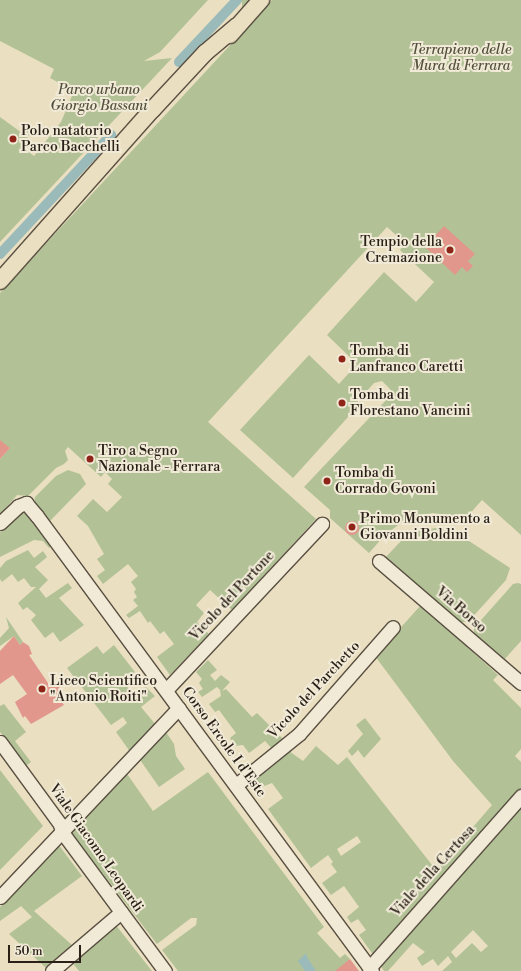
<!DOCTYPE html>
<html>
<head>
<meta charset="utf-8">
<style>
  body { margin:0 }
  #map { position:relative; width:521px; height:971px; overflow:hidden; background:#eadfc1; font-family:"Libre Bodoni",serif }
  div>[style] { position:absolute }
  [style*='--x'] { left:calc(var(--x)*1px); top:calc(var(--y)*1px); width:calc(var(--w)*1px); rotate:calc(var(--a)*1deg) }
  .green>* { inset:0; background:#b2c296; transform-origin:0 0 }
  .water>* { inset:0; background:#9abbb9 }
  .canal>* { height:10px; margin:-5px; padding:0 5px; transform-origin:5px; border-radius:5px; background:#9abbb9 }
  .building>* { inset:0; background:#e2978c }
  .round { border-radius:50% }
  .roads { filter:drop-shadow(1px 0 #5a5042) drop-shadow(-1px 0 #5a5042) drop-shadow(0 1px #5a5042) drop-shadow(0 -1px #5a5042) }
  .minor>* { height:13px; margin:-6.5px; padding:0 6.5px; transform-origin:6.5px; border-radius:6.5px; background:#f1ead7 }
  .major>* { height:16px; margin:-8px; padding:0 8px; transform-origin:8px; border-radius:8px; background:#eadfc1 }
  .dots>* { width:11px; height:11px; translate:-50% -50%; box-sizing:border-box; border:2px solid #f1ead7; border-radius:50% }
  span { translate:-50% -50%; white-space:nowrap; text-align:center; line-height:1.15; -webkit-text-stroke:4px #f1ead7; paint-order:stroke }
  .park-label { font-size:14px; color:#53513e; font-style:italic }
  .poi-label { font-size:14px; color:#2a2018 }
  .left { translate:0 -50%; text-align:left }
  .right { translate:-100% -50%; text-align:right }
  .street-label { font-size:14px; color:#2a2018 }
  .scale { position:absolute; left:8px; top:945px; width:73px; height:18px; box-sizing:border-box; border:2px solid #2a2018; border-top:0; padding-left:5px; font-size:12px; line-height:14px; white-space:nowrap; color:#2a2018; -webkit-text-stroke:3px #f1ead7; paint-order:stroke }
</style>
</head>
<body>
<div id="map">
  <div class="green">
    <div style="clip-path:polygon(0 0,208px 0,160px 52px,144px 61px,172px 58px,0 242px,0 117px,22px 133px,25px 128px,31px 133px,21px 146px,34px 156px,61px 122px,74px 91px,50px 78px,54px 69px,0 41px)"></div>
    <div style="left:242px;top:0;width:7px;height:88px"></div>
    <div style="clip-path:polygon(272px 0,521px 0,521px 535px,482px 500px,466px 518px,433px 513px,407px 518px,384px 536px,369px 553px,330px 518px,330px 510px,304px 487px,390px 396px,390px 389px,382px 381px,374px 383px,358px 401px,358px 406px,293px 478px,240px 430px,309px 355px,339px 384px,357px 364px,327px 335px,384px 272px,416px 302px,434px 282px,400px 250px,405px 243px,387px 227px,208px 422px,316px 519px,232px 610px,210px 590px,196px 605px,204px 613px,197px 622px,209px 634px,170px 675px,157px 657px,174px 644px,164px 631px,160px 634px,150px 621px,148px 623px,140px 611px,129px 618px,126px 615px,138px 606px,133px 600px,137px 597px,134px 592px,136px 589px,131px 582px,138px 576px,128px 564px,103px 584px,97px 576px,105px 570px,97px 559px,104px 554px,88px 526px,77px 516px,93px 499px,107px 512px,122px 497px,108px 484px,112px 479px,105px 472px,101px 477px,68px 447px,65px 451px,68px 460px,64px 464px,56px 468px,28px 496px,17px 495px,0 515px,0 459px,10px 448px,0 442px,0 293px)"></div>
    <div style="clip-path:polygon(68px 470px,80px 474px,86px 484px,50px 521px,34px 502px,35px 497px,56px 476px)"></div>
    <div style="clip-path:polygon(20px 512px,29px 512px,52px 545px,49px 548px,43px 541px,34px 540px,0 557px,0 532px)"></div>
    <div style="clip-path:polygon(436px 528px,457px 533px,510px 568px,506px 580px,468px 622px,459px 622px,384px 559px,401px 541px,418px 531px)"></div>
    <div style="clip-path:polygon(28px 550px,34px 558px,43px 551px,47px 557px,35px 567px,48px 580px,39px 589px,46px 598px,68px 583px,72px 588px,59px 598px,84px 625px,60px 642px,53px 632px,45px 638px,31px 620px,36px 615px,27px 607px,23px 610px,18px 603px,36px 587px,31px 587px,24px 578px,18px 582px,12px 574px,2px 582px,0 579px,0 568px,6px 561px)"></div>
    <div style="clip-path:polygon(518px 583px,521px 584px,521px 641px,502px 662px,474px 637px,474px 628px,513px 584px)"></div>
    <div style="clip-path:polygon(evenodd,421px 605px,498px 675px,493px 680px,521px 708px,521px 749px,515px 756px,521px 762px,521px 791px,374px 956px,359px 935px,366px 930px,358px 919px,351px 923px,347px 917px,359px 907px,344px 886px,331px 895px,322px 883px,337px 872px,331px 864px,333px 862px,328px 855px,311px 868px,268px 809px,283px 798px,272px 783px,254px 790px,248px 782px,289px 751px,303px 761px,316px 746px,338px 765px,347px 757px,436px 870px,492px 805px,453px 761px,375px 656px,421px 605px,357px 836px,361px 842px,341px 856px,337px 849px,357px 836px)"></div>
    <div style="clip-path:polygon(6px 617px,23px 642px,20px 645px,14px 636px,0 646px,0 638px,9px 628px)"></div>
    <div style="clip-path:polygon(114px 645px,135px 672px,123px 681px,134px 696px,146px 687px,155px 696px,141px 707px,156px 725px,131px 753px,116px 732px,127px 723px,123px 717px,111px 725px,67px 668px,97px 646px,103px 654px)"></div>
    <div style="clip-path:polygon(208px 660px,217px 670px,210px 675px,215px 681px,221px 675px,230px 682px,222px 691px,226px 689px,252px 717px,257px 713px,285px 741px,273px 750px,265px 741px,249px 753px,243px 745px,235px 746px,230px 738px,236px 733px,219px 710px,215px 712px,209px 704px,221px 696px,220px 690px,217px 687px,202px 697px,198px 692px,203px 689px,199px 683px,202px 679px,196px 672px)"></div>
    <div style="clip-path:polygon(4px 704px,26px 732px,15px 741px,31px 762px,26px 766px,0 732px,0 706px)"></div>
    <div style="clip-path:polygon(365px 718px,381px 739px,364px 758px,358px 750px,352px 756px,348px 751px,363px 734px,356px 725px)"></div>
    <div style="clip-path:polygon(164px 729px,174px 744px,176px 756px,185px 769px,159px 787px,138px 757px)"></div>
    <div style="clip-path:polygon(0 770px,43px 826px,0 870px)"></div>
    <div style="clip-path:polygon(125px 771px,153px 811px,208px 772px,324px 927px,317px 933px,340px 958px,345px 954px,350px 959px,339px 971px,178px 971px,162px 950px,196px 925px,197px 918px,191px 918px,157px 944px,70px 831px)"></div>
    <div style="clip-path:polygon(evenodd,521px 802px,521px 971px,442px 971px,452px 962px,448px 956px,438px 966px,433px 959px,422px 966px,417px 958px,425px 952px,413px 943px,388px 971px,384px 971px,379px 963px,521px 802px,473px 930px,488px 946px,481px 952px,472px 943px,456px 958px,451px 952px,473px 930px)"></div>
    <div style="clip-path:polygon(58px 844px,82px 876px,34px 911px,72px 945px,46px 968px,9px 934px,32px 917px,21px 906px,0 921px,0 907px)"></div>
    <div style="clip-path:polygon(115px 924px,152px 971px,79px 971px,71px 961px)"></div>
  </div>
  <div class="water">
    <div style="clip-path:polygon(306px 953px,307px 957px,316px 971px,305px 971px,298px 961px)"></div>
  </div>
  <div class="canal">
    <div style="--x:179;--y:62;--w:85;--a:-46.9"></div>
    <div style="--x:0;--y:254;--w:163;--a:-47"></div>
  </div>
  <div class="building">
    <div style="clip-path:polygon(444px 226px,475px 254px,468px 261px,473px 266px,467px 272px,462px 267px,455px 275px,425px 247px)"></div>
    <div style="clip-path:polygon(0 440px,10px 448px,0 459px)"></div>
    <div class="round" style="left:345px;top:521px;width:14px;height:14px"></div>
    <div style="clip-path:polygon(14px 636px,20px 645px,23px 642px,29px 646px,32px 654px,29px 655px,50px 686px,53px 682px,59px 686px,61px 693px,57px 696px,64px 705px,31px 724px,25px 716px,23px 718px,15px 702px,27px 694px,13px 675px,0 684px,0 651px)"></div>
    <div style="clip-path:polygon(350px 959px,359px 971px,335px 971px)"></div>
  </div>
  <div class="roads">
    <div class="minor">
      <div style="--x:0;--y:523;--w:25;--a:-43"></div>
      <div style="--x:18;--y:506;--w:9;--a:-21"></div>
      <div style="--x:26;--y:503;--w:17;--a:50"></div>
      <div style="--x:37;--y:516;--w:565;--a:53.64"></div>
      <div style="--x:379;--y:561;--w:187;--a:40.7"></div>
      <div style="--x:166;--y:690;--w:228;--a:-46.8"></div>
      <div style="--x:0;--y:742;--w:102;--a:53.8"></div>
      <div style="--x:60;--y:824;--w:8;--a:76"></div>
      <div style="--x:62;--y:832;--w:173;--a:53.5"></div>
      <div style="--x:236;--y:785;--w:81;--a:-39"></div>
      <div style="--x:299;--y:734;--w:142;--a:-48.7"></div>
      <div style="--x:0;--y:897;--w:260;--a:-46.6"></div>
      <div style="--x:369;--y:968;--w:230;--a:-48.5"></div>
      <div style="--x:52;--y:971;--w:91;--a:-40.5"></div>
    </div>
    <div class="major">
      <div style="--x:230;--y:35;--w:47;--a:-48.5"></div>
      <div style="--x:0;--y:281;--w:229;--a:-48.4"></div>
      <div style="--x:152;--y:110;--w:78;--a:-47.1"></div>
      <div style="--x:205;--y:53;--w:42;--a:-40.2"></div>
    </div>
  </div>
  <div class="dots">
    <div style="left:13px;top:139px;background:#8f2418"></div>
    <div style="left:450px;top:250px;background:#8f2418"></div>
    <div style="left:342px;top:359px;background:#8f2418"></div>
    <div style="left:342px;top:403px;background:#8f2418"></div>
    <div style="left:90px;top:459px;background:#8f2418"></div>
    <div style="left:327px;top:481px;background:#8f2418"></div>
    <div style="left:352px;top:527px;background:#8f2418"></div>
    <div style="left:42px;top:689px;background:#8f2418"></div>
  </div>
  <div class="park-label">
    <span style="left:461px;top:58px">Terrapieno delle<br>Mura di Ferrara</span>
    <span style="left:99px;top:98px">Parco urbano<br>Giorgio Bassani</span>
  </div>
  <div class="poi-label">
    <span class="left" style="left:21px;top:139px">Polo natatorio<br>Parco Bacchelli</span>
    <span class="right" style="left:442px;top:250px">Tempio della<br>Cremazione</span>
    <span class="left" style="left:350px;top:359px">Tomba di<br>Lanfranco Caretti</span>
    <span class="left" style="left:350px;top:403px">Tomba di<br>Florestano Vancini</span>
    <span class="left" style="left:98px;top:459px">Tiro a Segno<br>Nazionale - Ferrara</span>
    <span class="left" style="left:335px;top:481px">Tomba di<br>Corrado Govoni</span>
    <span class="left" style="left:360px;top:527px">Primo Monumento a<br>Giovanni Boldini</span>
    <span class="left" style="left:50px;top:689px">Liceo Scientifico<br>"Antonio Roiti"</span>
  </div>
  <div class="street-label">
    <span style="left:232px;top:596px;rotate:-47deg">Vicolo del Portone</span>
    <span style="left:461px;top:610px;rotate:41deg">Via Borso</span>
    <span style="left:314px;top:690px;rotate:-47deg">Vicolo del Parchetto</span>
    <span style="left:224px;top:742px;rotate:54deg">Corso Ercole I d'Este</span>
    <span style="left:96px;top:848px;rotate:55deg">Viale Giacomo Leopardi</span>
    <span style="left:433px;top:871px;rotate:-48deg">Viale della Certosa</span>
  </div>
  <div class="scale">50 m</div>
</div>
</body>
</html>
